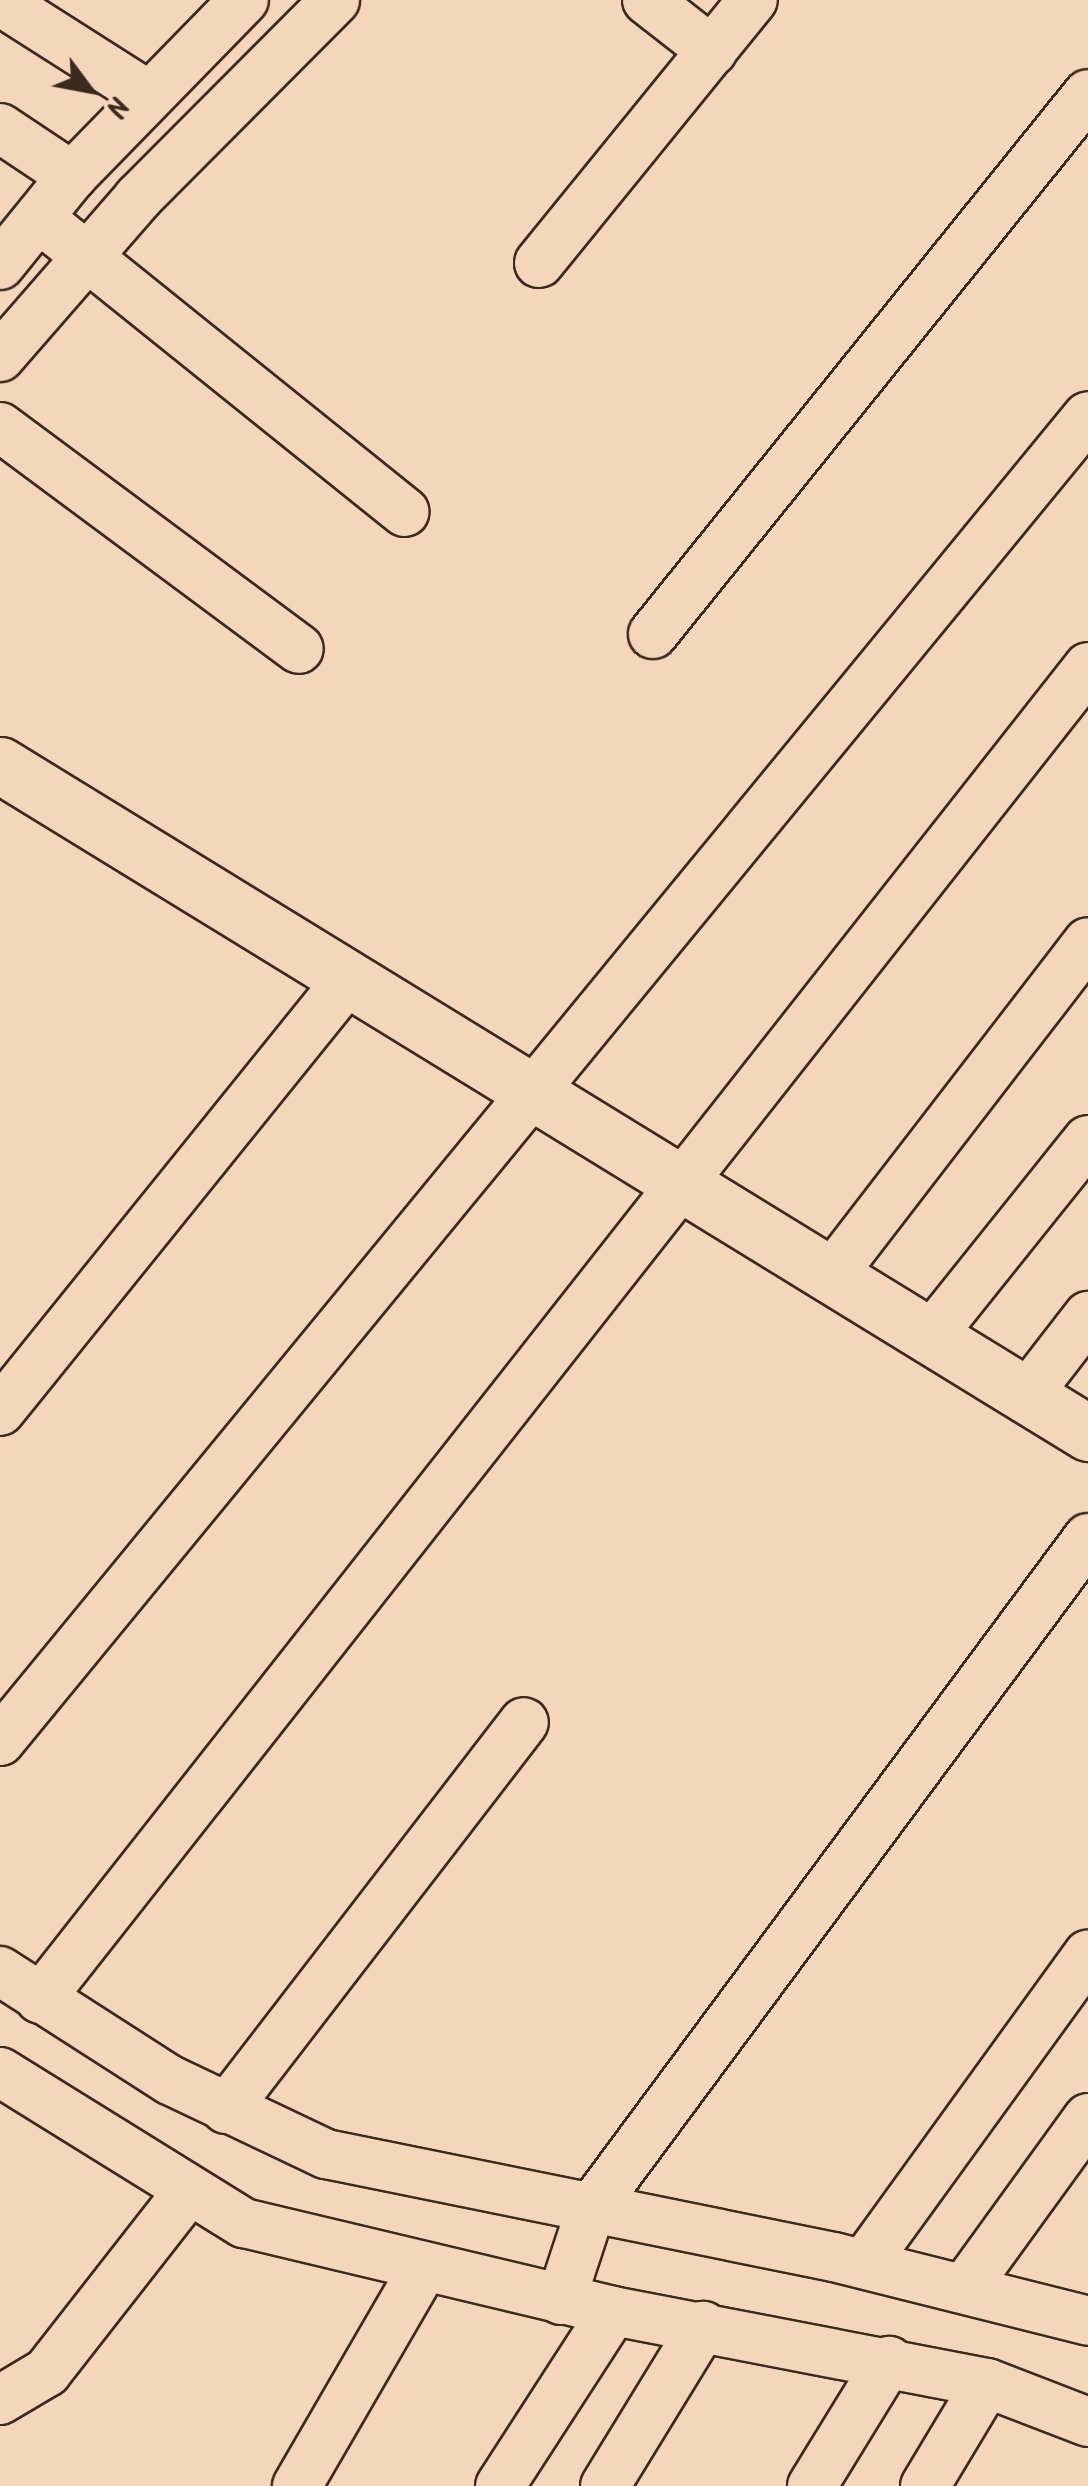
<!DOCTYPE html>
<html>
<head>
<meta charset="utf-8">
<style>
  body { margin:0 }
  #map { position:relative; width:1088px; height:2486px; overflow:hidden; background:#f4d7ba; font-family:Kalam,sans-serif }
  div>[style] { position:absolute }
  [style*='--x'] { left:calc(var(--x)*1px); top:calc(var(--y)*1px); width:calc(var(--w)*1px); rotate:calc(var(--a)*1deg) }
  .roads { filter:drop-shadow(2px 0 #3b2a1e) drop-shadow(-2px 0 #3b2a1e) drop-shadow(0 2px #3b2a1e) drop-shadow(0 -2px #3b2a1e) }
  .minor>* { height:48px; margin:-24px; padding:0 24px; transform-origin:24px; border-radius:24px; background:#f4d7ba }
  .primary>* { height:55px; margin:-27.5px; padding:0 27.5px; transform-origin:27.5px; border-radius:27.5px; background:#f4d7ba }
  span { translate:-50% -50%; white-space:nowrap; text-align:center; line-height:1.15; -webkit-text-stroke:8px #f4d7ba; paint-order:stroke }
  .north { position:absolute; left:40px; top:40px; width:100px; height:100px; -webkit-text-stroke:8px #f4d7ba; paint-order:stroke; rotate:122deg; font-size:28px; font-weight:700; line-height:40px; text-align:center; color:#3b2a1e }
  .north::after { content:''; display:block; margin:auto; width:35px; height:45px; background:#3b2a1e; clip-path:polygon(50% 0,100% 100%,50% 72%,0 100%) }
</style>
</head>
<body>
<div id="map">
  <div class="roads">
    <div class="minor">
      <div style="--x:647;--y:0;--w:83;--a:38.1"></div>
      <div style="--x:0;--y:1;--w:177;--a:32.5"></div>
      <div style="--x:0;--y:128;--w:87;--a:33.7"></div>
      <div style="--x:39;--y:218;--w:469;--a:38.8"></div>
      <div style="--x:539;--y:263;--w:339;--a:-50.9"></div>
      <div style="--x:0;--y:265;--w:114;--a:-51"></div>
      <div style="--x:72;--y:176;--w:246;--a:-45.7"></div>
      <div style="--x:0;--y:357;--w:211;--a:-49"></div>
      <div style="--x:138;--y:198;--w:279;--a:-45.1"></div>
      <div style="--x:0;--y:427;--w:372;--a:36.6"></div>
      <div style="--x:653;--y:634;--w:693;--a:-51.15"></div>
      <div style="--x:834;--y:1272;--w:416;--a:-52.4"></div>
      <div style="--x:934;--y:1332;--w:246;--a:-51.3"></div>
      <div style="--x:1027;--y:1395;--w:100;--a:-52.3"></div>
      <div style="--x:0;--y:1411;--w:551;--a:-51.11"></div>
      <div style="--x:0;--y:1741;--w:1714;--a:-50.61"></div>
      <div style="--x:0;--y:1971;--w:202;--a:32.7"></div>
      <div style="--x:170;--y:2080;--w:173;--a:25.4"></div>
      <div style="--x:326;--y:2154;--w:518;--a:11.46"></div>
      <div style="--x:834;--y:2257;--w:262;--a:14.1"></div>
      <div style="--x:40;--y:1999;--w:1695;--a:-51.8"></div>
      <div style="--x:0;--y:2072;--w:287;--a:31.8"></div>
      <div style="--x:244;--y:2223;--w:379;--a:13.4"></div>
      <div style="--x:613;--y:2311;--w:381;--a:10.9"></div>
      <div style="--x:987;--y:2383;--w:108;--a:21.1"></div>
      <div style="--x:226;--y:2109;--w:488;--a:-52.4"></div>
      <div style="--x:864;--y:2264;--w:382;--a:-54.1"></div>
      <div style="--x:965;--y:2288;--w:210;--a:-54.1"></div>
      <div style="--x:561;--y:2300;--w:96;--a:-71.8"></div>
      <div style="--x:591;--y:2209;--w:835;--a:-53.47"></div>
      <div style="--x:0;--y:2400;--w:55;--a:-30.8"></div>
      <div style="--x:47;--y:2372;--w:226;--a:-52"></div>
      <div style="--x:297;--y:2486;--w:250;--a:-59.9"></div>
      <div style="--x:500;--y:2486;--w:208;--a:-57.1"></div>
      <div style="--x:605;--y:2486;--w:188;--a:-58.5"></div>
      <div style="--x:812;--y:2486;--w:147;--a:-58.4"></div>
      <div style="--x:925;--y:2486;--w:120;--a:-59"></div>
    </div>
    <div class="primary">
      <div style="--x:0;--y:765;--w:1277;--a:31.55"></div>
    </div>
  </div>
  <div class="north">N</div>
</div>
</body>
</html>
